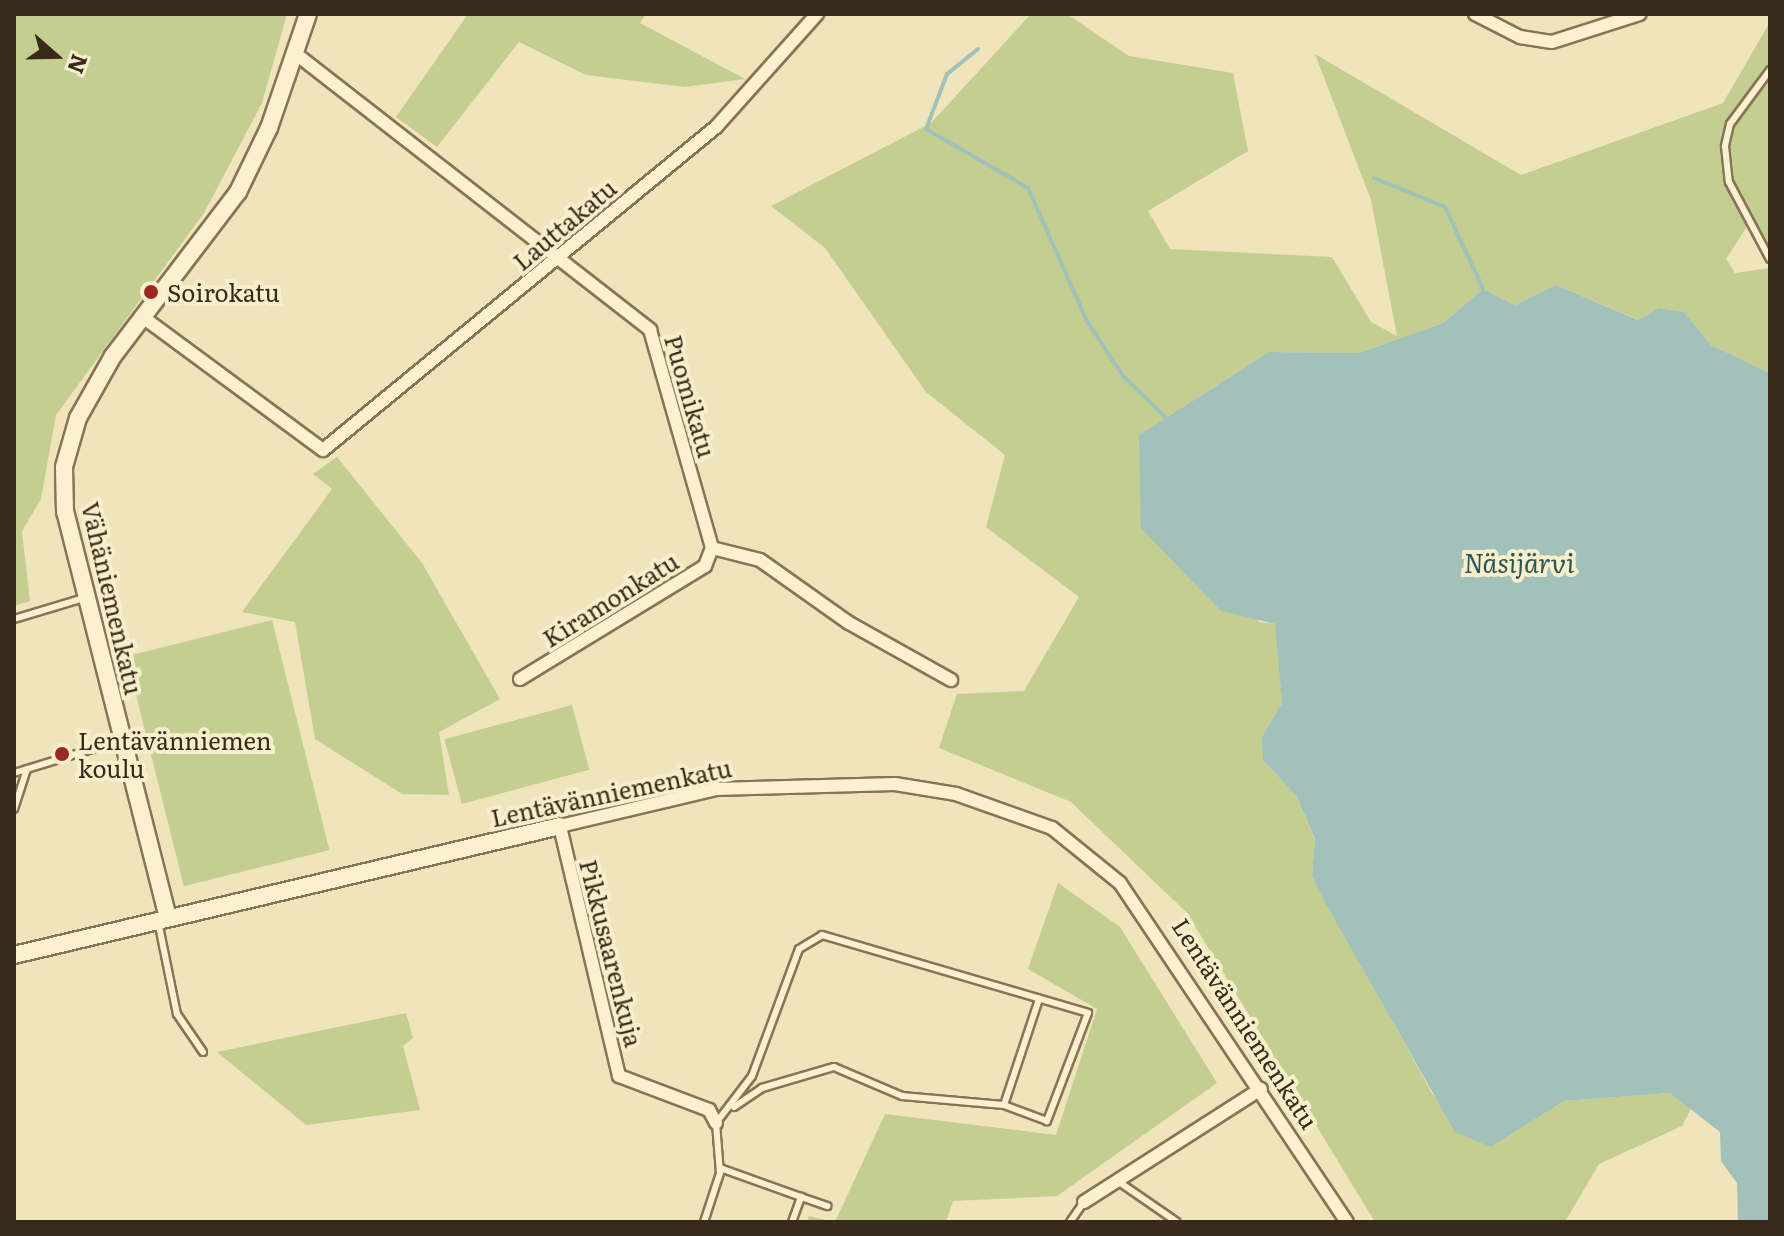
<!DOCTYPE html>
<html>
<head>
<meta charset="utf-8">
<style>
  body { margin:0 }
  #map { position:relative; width:1784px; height:1236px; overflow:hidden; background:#f0e4bc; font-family:Literata,serif }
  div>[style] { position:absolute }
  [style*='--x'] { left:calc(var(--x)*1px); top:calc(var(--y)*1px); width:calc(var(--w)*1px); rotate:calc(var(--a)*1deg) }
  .green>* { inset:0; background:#c3ce90; transform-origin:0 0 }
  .water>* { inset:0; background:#a1c1ba }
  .stream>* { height:4px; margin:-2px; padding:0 2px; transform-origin:2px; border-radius:2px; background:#a1c1ba }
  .roads { filter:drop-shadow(2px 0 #887455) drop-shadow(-2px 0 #887455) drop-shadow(0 2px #887455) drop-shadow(0 -2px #887455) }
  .service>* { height:6px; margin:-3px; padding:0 3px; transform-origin:3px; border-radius:3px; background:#fbf1d0 }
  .minor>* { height:12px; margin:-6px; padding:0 6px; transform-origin:6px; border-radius:6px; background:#fbf1d0 }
  .tertiary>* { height:16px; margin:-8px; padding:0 8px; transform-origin:8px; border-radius:8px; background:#fbf1d0 }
  .dots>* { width:22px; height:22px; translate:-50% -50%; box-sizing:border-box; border:4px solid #f7eecc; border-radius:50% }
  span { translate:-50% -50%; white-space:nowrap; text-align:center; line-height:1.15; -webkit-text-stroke:8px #f7eecc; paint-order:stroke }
  .street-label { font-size:24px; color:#372a1b }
  .poi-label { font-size:24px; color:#372a1b }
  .left { translate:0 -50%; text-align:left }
  .water-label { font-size:26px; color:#295757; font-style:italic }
  .frame { position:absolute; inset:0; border:16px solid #372a1b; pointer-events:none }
  .north { position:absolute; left:16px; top:16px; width:80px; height:80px; -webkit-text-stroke:6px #f7eecc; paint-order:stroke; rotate:110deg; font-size:22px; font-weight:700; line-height:32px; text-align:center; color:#372a1b }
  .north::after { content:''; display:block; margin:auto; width:28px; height:36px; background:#372a1b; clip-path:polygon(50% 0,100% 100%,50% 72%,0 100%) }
</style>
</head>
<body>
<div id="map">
  <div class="green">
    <div style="clip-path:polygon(14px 14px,287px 14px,262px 103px,204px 213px,56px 415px,41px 499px,22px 531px,30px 601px,14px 606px)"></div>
    <div style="clip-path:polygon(468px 14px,646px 14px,640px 23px,745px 79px,685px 87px,586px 75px,519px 42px,437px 147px,396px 117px)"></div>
    <div style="clip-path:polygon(1031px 14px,1067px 14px,1129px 56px,1233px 73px,1248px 151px,1148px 211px,1170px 249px,1332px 257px,1371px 322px,1397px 336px,1371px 200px,1315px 54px,1521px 175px,1723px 103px,1770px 22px,1770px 258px,1748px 225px,1726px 259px,1735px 273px,1770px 268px,1770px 373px,1711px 345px,1684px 312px,1659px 308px,1639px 320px,1556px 285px,1515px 305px,1483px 289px,1443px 323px,1359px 353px,1269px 352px,1139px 435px,1259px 622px,1276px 624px,1282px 703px,1261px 738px,1263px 760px,1297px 797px,1315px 840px,1312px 876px,1433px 1095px,1491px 1147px,1564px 1101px,1670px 1093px,1693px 1105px,1682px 1126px,1599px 1164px,1565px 1222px,1375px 1222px,1187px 913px,1071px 802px,939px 748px,957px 694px,1024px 691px,1079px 597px,986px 527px,1005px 455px,926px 392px,825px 248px,771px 206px,931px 123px)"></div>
    <div style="clip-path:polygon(337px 457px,422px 563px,500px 699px,439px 732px,449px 795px,402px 794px,315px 739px,295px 622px,242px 612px,332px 489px,313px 474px)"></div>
    <div style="left:272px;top:620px;width:237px;height:150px;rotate:76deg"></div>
    <div style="left:572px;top:705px;width:67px;height:132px;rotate:75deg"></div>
    <div style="clip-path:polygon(1058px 883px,1120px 927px,1217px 1083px,1057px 1196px,953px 1201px,946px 1222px,807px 1222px,809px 1216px,835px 1222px,885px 1114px,1056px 1135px,1097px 1009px,1028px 969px)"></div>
    <div style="clip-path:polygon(406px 1013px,413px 1038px,403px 1046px,420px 1110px,306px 1125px,217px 1052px)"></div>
  </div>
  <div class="water">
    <div style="clip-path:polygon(1556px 285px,1638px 320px,1659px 308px,1684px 312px,1711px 345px,1770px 373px,1770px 1222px,1738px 1222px,1737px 1183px,1721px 1161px,1720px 1132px,1670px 1093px,1564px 1101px,1491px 1147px,1455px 1132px,1326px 904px,1312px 876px,1315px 839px,1297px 797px,1263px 760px,1261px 738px,1282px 703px,1275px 624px,1221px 611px,1141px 528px,1139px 435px,1269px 352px,1359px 353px,1443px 323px,1483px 289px,1515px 305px)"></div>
  </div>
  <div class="stream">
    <div style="--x:978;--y:49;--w:40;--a:141"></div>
    <div style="--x:947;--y:74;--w:59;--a:110.9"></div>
    <div style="--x:926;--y:129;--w:118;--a:30"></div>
    <div style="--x:1028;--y:188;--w:145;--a:66.1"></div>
    <div style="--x:1087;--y:321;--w:66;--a:56.8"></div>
    <div style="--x:1123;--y:376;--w:60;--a:44.3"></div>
    <div style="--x:1374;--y:178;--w:77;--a:22.2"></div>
    <div style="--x:1445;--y:207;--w:90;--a:65.1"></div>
  </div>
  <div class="roads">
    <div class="service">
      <div style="--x:1770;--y:70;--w:67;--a:126.5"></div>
      <div style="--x:1730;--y:124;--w:23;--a:103"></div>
      <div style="--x:1725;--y:146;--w:36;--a:84"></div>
      <div style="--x:1729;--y:182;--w:87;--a:62"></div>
      <div style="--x:14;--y:619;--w:73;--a:-16.7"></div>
      <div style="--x:14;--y:773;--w:112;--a:-17.1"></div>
      <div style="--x:14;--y:809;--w:42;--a:-72"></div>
      <div style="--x:158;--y:921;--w:95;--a:78.5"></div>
      <div style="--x:177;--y:1014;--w:46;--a:55.6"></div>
      <div style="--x:734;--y:1107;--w:34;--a:-34"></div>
      <div style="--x:762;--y:1088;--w:75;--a:-16.3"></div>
      <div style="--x:834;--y:1067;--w:74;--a:23.1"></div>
      <div style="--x:902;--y:1096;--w:102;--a:5"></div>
      <div style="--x:720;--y:1168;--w:86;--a:19.7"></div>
      <div style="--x:1119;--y:1182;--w:70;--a:34.6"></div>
      <div style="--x:704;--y:1222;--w:52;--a:-71.9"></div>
      <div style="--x:720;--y:1173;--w:50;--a:-94.6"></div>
      <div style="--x:716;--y:1123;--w:59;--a:-52.5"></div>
      <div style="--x:752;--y:1076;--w:135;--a:-69.7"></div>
      <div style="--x:799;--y:949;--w:27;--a:-31"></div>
      <div style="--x:822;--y:935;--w:277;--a:16.3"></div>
      <div style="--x:1088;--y:1013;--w:116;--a:110.8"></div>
      <div style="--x:1047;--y:1121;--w:46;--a:-159.6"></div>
      <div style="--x:1004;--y:1105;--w:112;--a:-71.7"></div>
      <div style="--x:792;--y:1222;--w:27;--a:-70"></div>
      <div style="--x:801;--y:1197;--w:28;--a:19"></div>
      <div style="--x:1070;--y:1222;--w:24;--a:-55"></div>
    </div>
    <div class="minor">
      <div style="--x:1475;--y:14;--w:51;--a:27.1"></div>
      <div style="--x:1520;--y:37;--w:32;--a:9"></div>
      <div style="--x:1552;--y:42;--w:92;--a:-17.7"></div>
      <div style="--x:296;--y:54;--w:449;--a:37.9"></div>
      <div style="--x:650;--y:330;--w:227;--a:74.1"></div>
      <div style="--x:712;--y:548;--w:49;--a:14"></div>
      <div style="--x:760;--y:560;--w:109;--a:35.3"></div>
      <div style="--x:849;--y:623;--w:117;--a:29.2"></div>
      <div style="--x:144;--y:318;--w:222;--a:36.4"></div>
      <div style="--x:323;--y:450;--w:509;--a:-39.42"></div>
      <div style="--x:716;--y:127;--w:152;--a:-48.2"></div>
      <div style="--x:520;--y:679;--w:217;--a:-31.4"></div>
      <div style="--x:705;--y:566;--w:19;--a:-69"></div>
      <div style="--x:716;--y:1123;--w:15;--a:-118"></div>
      <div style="--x:709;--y:1110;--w:96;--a:-159.3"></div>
      <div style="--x:619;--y:1076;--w:257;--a:-103.3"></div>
      <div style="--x:560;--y:826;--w:160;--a:-13.3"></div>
      <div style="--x:716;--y:789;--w:179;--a:-1.6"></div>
      <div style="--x:895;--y:784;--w:62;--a:9.3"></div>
      <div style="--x:956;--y:794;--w:102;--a:19.5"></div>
      <div style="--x:1052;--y:828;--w:87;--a:39"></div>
      <div style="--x:1120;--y:883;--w:408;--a:56.2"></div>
      <div style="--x:1084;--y:1202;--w:210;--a:-32.6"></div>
    </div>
    <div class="tertiary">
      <div style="--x:168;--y:918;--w:419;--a:-104.2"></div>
      <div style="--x:65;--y:512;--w:45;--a:-91.3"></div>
      <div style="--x:64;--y:467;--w:51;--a:-74.1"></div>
      <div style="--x:78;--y:418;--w:71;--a:-60.6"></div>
      <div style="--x:113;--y:356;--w:206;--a:-52.7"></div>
      <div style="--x:238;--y:192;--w:71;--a:-64.2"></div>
      <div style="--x:269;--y:128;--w:120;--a:-71.1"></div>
      <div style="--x:14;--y:955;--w:561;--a:-13.29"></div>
    </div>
  </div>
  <div class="dots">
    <div style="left:151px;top:292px;background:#9a2922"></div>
    <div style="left:62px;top:754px;background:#9a2922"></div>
  </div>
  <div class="street-label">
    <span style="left:564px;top:224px;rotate:-40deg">Lauttakatu</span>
    <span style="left:691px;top:396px;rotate:74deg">Puomikatu</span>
    <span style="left:113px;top:598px;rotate:77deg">Vähäniemenkatu</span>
    <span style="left:610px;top:599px;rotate:-32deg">Kiramonkatu</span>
    <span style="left:611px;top:792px;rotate:-12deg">Lentävänniemenkatu</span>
    <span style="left:612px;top:953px;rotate:76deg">Pikkusaarenkuja</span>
    <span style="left:1246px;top:1023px;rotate:57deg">Lentävänniemenkatu</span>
  </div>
  <div class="poi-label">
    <span class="left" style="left:167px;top:292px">Soirokatu</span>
    <span class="left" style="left:78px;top:754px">Lentävänniemen<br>koulu</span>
  </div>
  <div class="water-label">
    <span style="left:1519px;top:562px">Näsijärvi</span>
  </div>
  <div class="frame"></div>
  <div class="north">N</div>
</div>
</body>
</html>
